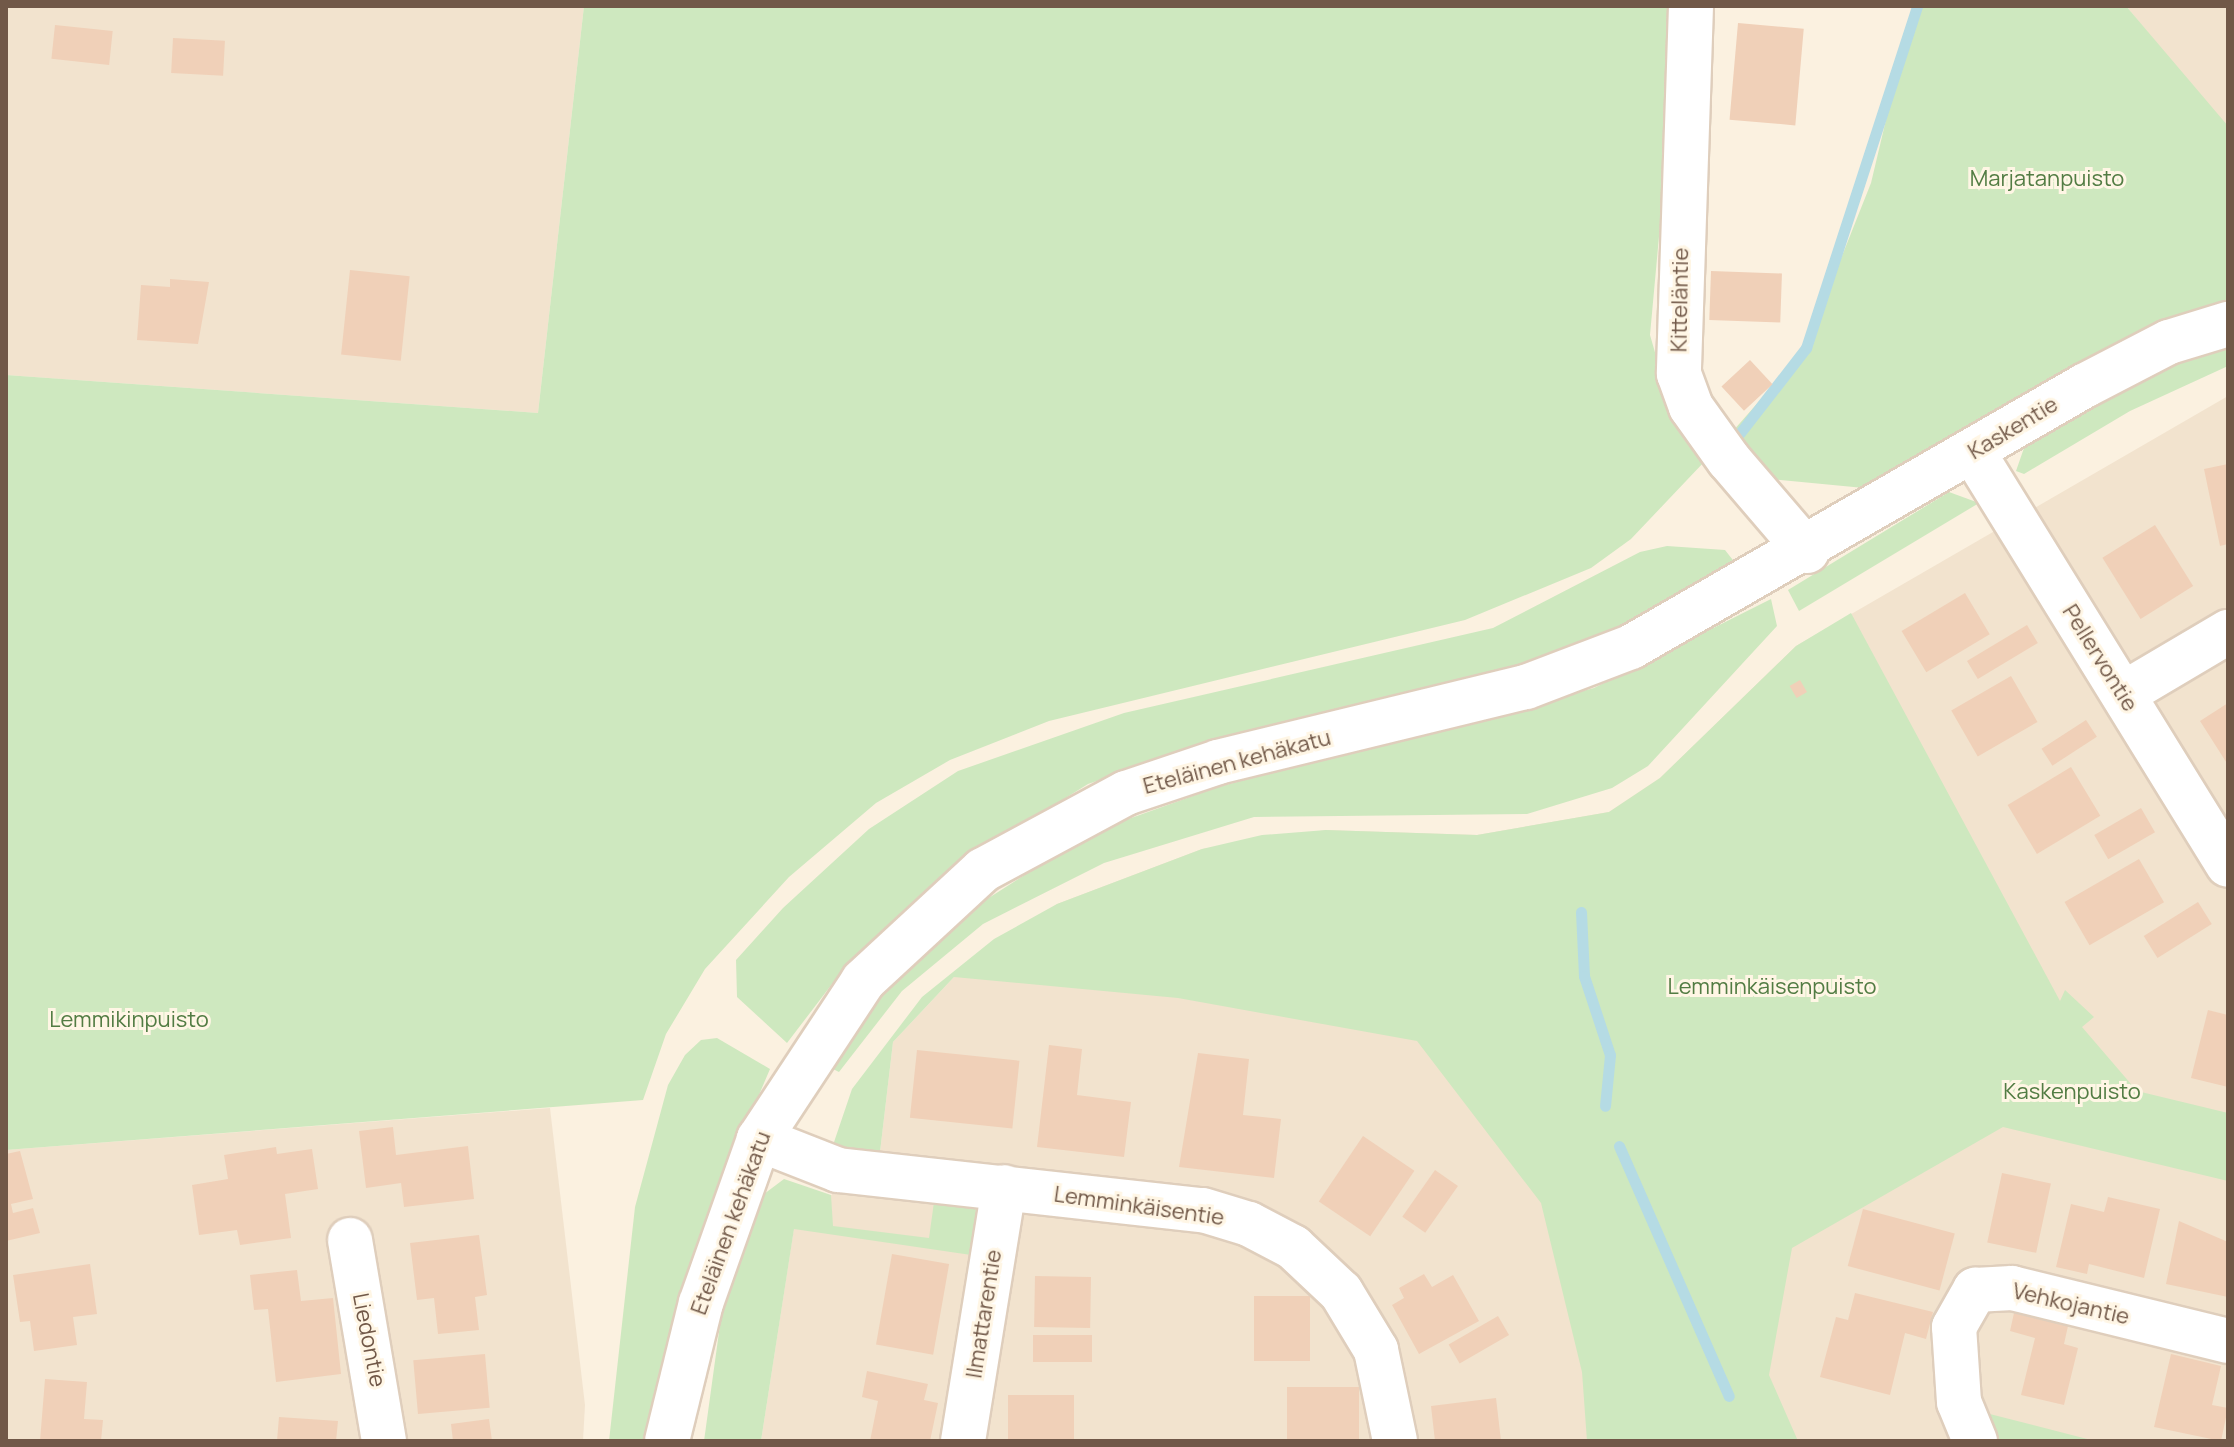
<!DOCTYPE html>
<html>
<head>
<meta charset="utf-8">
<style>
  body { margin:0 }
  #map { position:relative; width:2234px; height:1447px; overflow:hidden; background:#fbf1e0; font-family:Manrope,sans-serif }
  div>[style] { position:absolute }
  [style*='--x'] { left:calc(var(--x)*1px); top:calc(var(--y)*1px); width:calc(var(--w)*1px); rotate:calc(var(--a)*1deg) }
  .residential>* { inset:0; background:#f2e3ce }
  .green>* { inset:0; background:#cee8bf }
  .stream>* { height:11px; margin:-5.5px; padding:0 5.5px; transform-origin:5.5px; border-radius:5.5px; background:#b5dbe4 }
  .building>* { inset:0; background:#f0d0b8; transform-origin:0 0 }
  .roads { filter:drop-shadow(2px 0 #dfcebc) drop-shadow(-2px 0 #dfcebc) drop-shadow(0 2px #dfcebc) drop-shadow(0 -2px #dfcebc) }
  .minor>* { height:44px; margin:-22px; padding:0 22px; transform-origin:22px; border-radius:22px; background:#fff }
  span { translate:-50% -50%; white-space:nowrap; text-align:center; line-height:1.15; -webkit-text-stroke:6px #fff6e5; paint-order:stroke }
  .park-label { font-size:22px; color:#527c43 }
  .street-label { font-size:22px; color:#715848 }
  .frame { position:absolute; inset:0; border:8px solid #715848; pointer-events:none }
</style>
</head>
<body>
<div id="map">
  <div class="residential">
    <div style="clip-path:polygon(6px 6px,584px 6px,538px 413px,6px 375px)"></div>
    <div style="clip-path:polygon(2126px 6px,2228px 6px,2228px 126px,2224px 125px)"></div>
    <div style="clip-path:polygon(2228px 396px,2228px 1441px,761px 1441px,794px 1228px,880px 1152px,893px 1042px,954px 977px,1057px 904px,1202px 849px,1326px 830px,1477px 835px,1609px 812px,1660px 778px,1796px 646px)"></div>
    <div style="clip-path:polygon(550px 1108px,585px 1405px,583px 1441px,6px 1441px,6px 1150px)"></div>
  </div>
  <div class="green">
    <div style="clip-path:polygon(584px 6px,1671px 6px,1678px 29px,1650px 335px,1669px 401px,1705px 461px,1631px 539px,1591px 568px,1465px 620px,1049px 721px,950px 760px,876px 803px,789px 877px,705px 969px,666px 1034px,643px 1100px,6px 1150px,6px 375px,538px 413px)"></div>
    <div style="clip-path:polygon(1913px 6px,2126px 6px,2228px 126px,2228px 299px,2153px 324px,1864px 488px,1769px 479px,1725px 440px,1805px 349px,1871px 183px)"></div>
    <div style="clip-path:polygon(2228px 345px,2228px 366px,2130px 411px,2024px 474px,2016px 471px,2024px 448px,2048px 430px,2177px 361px)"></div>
    <div style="clip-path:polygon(1949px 492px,1979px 503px,1799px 611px,1788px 590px)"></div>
    <div style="clip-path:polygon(1667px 546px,1725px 550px,1736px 564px,1626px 624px,1509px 668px,1216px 741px,1088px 784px,941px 876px,845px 967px,787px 1043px,737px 997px,736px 960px,783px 908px,869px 829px,958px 771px,1124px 713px,1493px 628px,1640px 552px)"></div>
    <div style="clip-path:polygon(1771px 599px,1777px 626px,1648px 766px,1612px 788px,1527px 814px,1254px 817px,1104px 863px,983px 924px,902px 991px,839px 1072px,825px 1065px,892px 982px,973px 908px,1092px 832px,1218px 787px,1594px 688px)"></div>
    <div style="clip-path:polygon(1851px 613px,2060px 1001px,2065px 990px,2094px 1017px,2082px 1027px,2137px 1091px,2228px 1113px,2228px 1181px,2003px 1127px,1792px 1248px,1769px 1375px,1798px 1441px,1587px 1441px,1582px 1372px,1541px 1203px,1417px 1041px,1178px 998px,954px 977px,893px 1042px,880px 1152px,833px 1145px,852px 1089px,922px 997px,994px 939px,1057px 904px,1202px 849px,1262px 835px,1326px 830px,1477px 835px,1609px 812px,1660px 778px,1796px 646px)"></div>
    <div style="clip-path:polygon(717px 1038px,770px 1069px,701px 1231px,643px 1441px,609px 1441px,635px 1207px,668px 1085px,685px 1055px,701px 1040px)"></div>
    <div style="clip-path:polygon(784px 1179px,831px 1195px,833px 1226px,929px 1238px,934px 1202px,974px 1207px,981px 1219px,978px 1256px,794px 1229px,761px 1441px,704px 1441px,723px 1303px,760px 1197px)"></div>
    <div style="clip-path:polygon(1978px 1411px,2095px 1441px,1990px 1441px)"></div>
  </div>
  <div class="stream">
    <div style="--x:1740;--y:433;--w:108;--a:-52.2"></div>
    <div style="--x:1806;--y:348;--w:360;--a:-72"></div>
    <div style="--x:1581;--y:912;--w:64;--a:87.3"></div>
    <div style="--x:1584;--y:976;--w:83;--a:71.8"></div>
    <div style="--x:1610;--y:1055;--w:51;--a:95.6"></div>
    <div style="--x:1619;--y:1146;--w:273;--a:66.3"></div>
  </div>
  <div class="building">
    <div style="left:1738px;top:23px;width:66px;height:97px;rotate:5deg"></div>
    <div style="left:55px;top:25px;width:58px;height:34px;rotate:6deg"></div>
    <div style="left:173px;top:38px;width:52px;height:35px;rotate:3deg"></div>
    <div style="left:350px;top:270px;width:60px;height:85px;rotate:6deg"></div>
    <div style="left:1711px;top:271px;width:71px;height:49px;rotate:2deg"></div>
    <div style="clip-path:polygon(170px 279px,209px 282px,198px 344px,137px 340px,141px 285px,170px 287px)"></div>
    <div style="left:1750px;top:360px;width:33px;height:39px;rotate:47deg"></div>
    <div style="clip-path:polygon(2228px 464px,2228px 544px,2220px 546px,2204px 469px)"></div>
    <div style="left:2155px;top:525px;width:72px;height:62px;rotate:58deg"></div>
    <div style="left:1965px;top:593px;width:48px;height:74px;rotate:59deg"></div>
    <div style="left:2027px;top:625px;width:21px;height:70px;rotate:59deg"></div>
    <div style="left:2011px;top:676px;width:53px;height:69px;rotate:60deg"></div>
    <div style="left:1800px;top:680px;width:14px;height:12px;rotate:60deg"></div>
    <div style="clip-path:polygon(2228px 703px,2228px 765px,2200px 721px)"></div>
    <div style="left:2086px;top:720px;width:20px;height:53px;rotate:57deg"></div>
    <div style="left:2071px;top:767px;width:57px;height:74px;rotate:59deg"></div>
    <div style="left:2141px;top:808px;width:28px;height:54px;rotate:60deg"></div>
    <div style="left:2139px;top:859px;width:50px;height:86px;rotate:60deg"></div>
    <div style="left:2198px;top:902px;width:26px;height:64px;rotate:58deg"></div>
    <div style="clip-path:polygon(2208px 1010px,2228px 1015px,2228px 1087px,2191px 1078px)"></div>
    <div style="clip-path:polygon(1049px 1045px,1082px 1049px,1077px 1095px,1131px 1102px,1124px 1157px,1037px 1147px)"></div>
    <div style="left:917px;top:1050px;width:103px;height:68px;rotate:6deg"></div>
    <div style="clip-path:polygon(1198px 1053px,1249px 1059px,1243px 1115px,1281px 1119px,1274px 1178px,1179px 1167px)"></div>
    <div style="clip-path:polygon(393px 1127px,396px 1155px,468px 1146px,474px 1199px,404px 1207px,401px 1183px,366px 1188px,359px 1131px)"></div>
    <div style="left:1363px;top:1136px;width:62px;height:79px;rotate:34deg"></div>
    <div style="clip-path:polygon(276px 1147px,277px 1154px,312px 1149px,318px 1189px,285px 1194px,291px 1238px,240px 1245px,237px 1230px,199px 1235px,192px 1185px,228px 1179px,224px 1155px)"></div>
    <div style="clip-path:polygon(20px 1151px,33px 1199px,11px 1204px,13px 1213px,33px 1208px,40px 1233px,6px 1241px,6px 1154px)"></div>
    <div style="left:1435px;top:1170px;width:28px;height:57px;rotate:35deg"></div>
    <div style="left:2002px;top:1173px;width:50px;height:71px;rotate:12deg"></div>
    <div style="clip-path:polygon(2108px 1197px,2160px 1209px,2144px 1278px,2089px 1264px,2087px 1274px,2056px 1267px,2071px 1204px,2104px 1212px)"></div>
    <div style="left:1863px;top:1209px;width:95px;height:59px;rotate:15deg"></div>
    <div style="clip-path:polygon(2179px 1221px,2228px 1242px,2228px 1297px,2166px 1284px)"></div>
    <div style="clip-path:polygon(479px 1235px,487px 1295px,475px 1297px,479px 1330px,438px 1334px,434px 1298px,417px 1300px,410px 1243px)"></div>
    <div style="left:892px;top:1254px;width:58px;height:92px;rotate:10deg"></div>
    <div style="clip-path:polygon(90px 1264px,97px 1314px,73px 1317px,77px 1345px,34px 1351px,30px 1321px,20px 1322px,13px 1275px)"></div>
    <div style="clip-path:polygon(297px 1270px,301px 1301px,333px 1298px,341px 1374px,276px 1382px,268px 1309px,254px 1310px,250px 1275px)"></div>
    <div style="clip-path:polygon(1424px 1274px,1432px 1287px,1453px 1275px,1479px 1321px,1419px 1354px,1392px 1305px,1404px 1298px,1399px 1288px)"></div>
    <div style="left:1035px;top:1276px;width:56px;height:51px;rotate:1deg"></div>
    <div style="clip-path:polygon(1855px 1293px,1933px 1312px,1926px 1339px,1905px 1333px,1890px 1395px,1820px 1377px,1836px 1317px,1848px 1320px)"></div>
    <div style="left:1254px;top:1296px;width:56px;height:65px"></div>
    <div style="clip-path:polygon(2014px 1313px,2068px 1326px,2064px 1344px,2078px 1348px,2064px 1405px,2021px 1395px,2035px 1338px,2010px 1331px)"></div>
    <div style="left:1498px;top:1316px;width:22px;height:57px;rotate:60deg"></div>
    <div style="left:1033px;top:1335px;width:59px;height:27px"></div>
    <div style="left:485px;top:1354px;width:54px;height:72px;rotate:85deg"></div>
    <div style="clip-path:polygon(2171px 1354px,2221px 1366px,2212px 1405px,2228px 1408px,2221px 1441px,2154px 1427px)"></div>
    <div style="clip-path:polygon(867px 1371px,928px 1384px,924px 1400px,938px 1403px,930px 1441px,870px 1441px,878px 1401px,862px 1397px)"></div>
    <div style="clip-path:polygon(45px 1379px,87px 1382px,84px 1419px,103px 1420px,101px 1441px,40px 1441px)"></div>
    <div style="left:1287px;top:1387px;width:72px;height:54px"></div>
    <div style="left:1008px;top:1395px;width:66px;height:46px"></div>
    <div style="clip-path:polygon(1496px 1398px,1501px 1441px,1435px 1441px,1431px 1406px)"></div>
    <div style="clip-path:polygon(279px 1417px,338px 1421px,336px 1441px,277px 1441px)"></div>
    <div style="clip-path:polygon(489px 1419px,492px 1441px,453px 1441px,451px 1424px)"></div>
  </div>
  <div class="roads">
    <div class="minor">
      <div style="--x:1691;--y:6;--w:368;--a:91.9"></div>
      <div style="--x:1679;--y:374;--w:35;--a:70"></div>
      <div style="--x:1691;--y:407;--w:65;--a:54.4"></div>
      <div style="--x:1729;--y:460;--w:120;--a:49.4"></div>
      <div style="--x:1973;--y:452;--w:485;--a:58.3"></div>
      <div style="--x:2123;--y:694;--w:122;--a:-30.6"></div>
      <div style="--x:759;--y:1139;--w:85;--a:21.4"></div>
      <div style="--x:838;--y:1170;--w:367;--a:6.3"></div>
      <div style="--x:1203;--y:1210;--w:48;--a:16.9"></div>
      <div style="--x:1249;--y:1224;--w:50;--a:27.6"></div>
      <div style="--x:1293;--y:1247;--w:66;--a:43.2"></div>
      <div style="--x:1341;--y:1292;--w:68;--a:58.9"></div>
      <div style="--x:1376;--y:1350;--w:93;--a:78.2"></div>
      <div style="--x:350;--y:1240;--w:204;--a:80.4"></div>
      <div style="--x:667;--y:1441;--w:142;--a:-76.2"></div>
      <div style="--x:701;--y:1303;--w:174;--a:-70.5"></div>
      <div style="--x:759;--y:1139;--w:189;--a:-56.6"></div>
      <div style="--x:863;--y:981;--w:163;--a:-42.8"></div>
      <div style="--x:983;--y:870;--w:162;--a:-28.3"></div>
      <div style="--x:1126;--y:793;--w:97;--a:-18.6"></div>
      <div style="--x:1218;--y:762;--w:317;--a:-13.7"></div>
      <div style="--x:1526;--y:687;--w:112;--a:-20.9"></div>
      <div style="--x:1631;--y:647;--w:523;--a:-29.95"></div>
      <div style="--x:2084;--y:386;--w:96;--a:-27.4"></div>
      <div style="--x:2169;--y:342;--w:62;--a:-17"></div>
      <div style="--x:963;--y:1441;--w:257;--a:-80.8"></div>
      <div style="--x:1975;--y:1441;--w:42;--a:-112.3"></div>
      <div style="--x:1959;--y:1402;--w:75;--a:-93.8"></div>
      <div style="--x:1954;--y:1327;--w:43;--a:-60.4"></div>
      <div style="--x:1975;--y:1290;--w:37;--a:-3"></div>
      <div style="--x:2012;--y:1288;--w:222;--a:13.8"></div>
    </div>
  </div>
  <div class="park-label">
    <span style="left:2047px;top:179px">Marjatanpuisto</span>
    <span style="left:1772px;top:987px">Lemminkäisenpuisto</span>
    <span style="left:129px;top:1020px">Lemmikinpuisto</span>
    <span style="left:2072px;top:1092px">Kaskenpuisto</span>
  </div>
  <div class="street-label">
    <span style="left:1680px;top:300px;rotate:-89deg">Kitteläntie</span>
    <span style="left:2013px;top:428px;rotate:-31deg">Kaskentie</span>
    <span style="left:2100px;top:658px;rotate:58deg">Pellervontie</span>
    <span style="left:1237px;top:762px;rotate:-15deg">Eteläinen kehäkatu</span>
    <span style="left:1139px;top:1206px;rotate:8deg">Lemminkäisentie</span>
    <span style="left:731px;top:1223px;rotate:-70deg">Eteläinen kehäkatu</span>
    <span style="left:2071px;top:1304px;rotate:13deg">Vehkojantie</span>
    <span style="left:984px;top:1314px;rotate:-81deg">Ilmattarentie</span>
    <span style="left:369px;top:1340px;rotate:79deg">Liedontie</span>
  </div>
  <div class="frame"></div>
</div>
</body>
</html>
